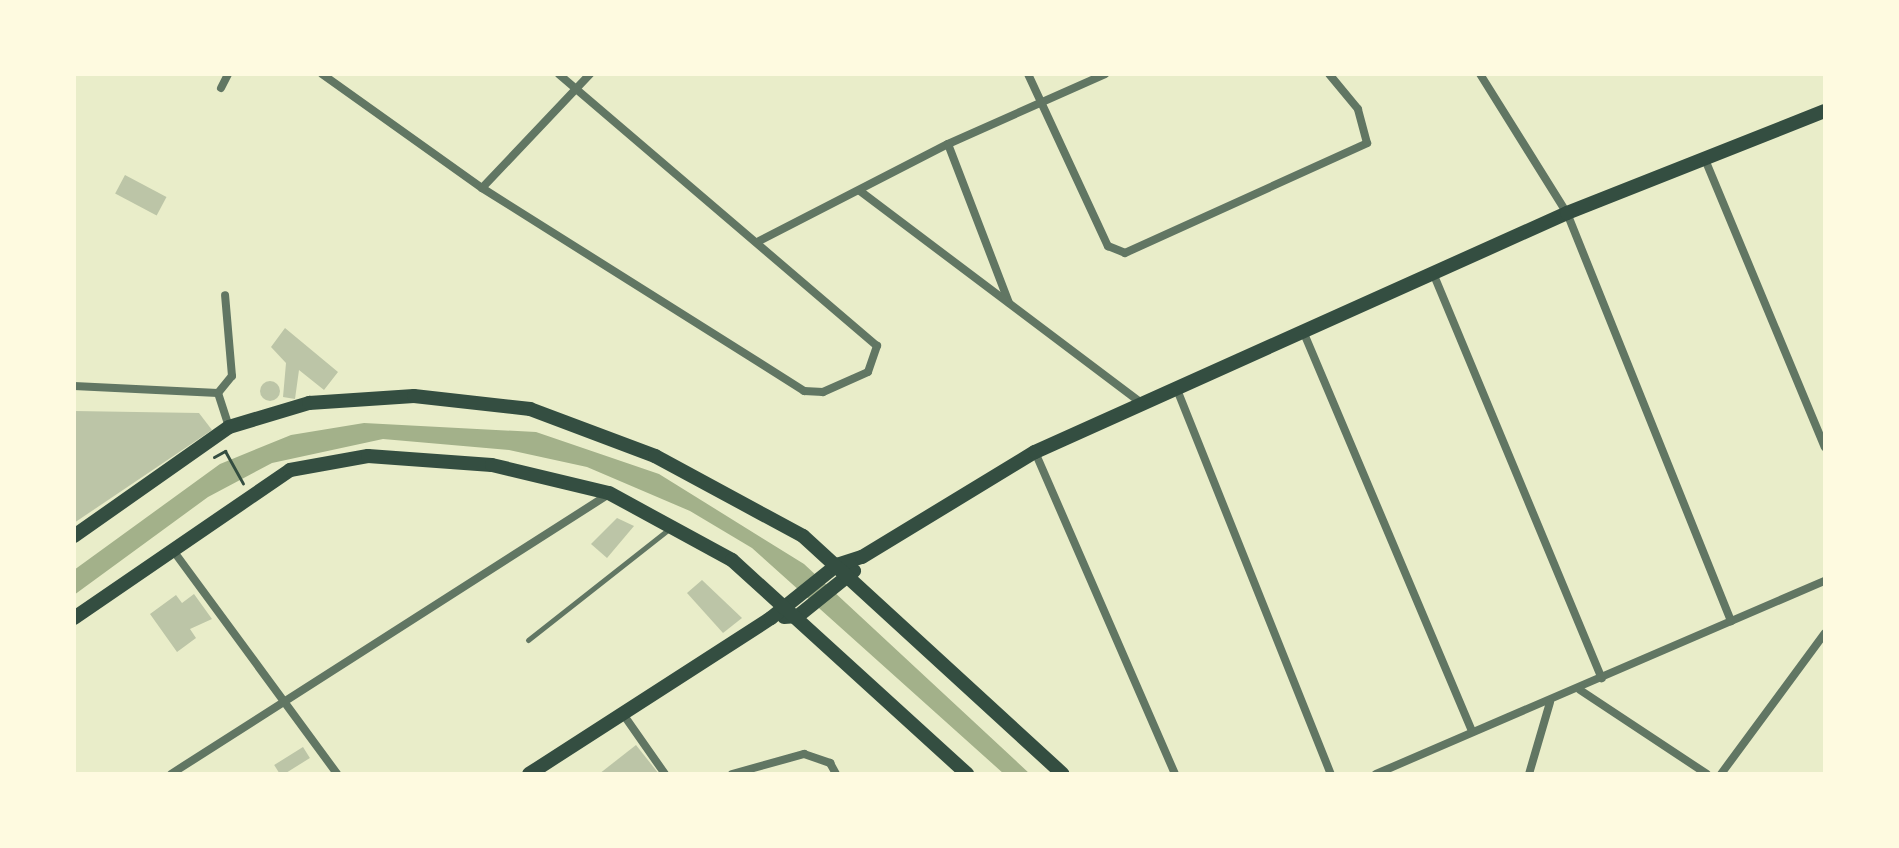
<!DOCTYPE html>
<html>
<head>
<meta charset="utf-8">
<style>
  body { margin:0 }
  #map { position:relative; width:1899px; height:848px; overflow:hidden; background:#e9edc9; font-family:"IBM Plex Sans",sans-serif }
  div>[style] { position:absolute }
  [style*='--x'] { left:calc(var(--x)*1px); top:calc(var(--y)*1px); width:calc(var(--w)*1px); rotate:calc(var(--a)*1deg) }
  .water>* { inset:0; background:#a3b18a }
  .building>* { inset:0; background:#bcc5a7; transform-origin:0 0 }
  .round { border-radius:50% }
  .path>* { height:3px; margin:-1.5px; padding:0 1.5px; transform-origin:1.5px; border-radius:1.5px; background:#344e41 }
  .service>* { height:5px; margin:-2.5px; padding:0 2.5px; transform-origin:2.5px; border-radius:2.5px; background:#617663 }
  .minor>* { height:8px; margin:-4px; padding:0 4px; transform-origin:4px; border-radius:4px; background:#617663 }
  .secondary>* { height:14px; margin:-7px; padding:0 7px; transform-origin:7px; border-radius:7px; background:#344e41 }
  .primary>* { height:14px; margin:-7px; padding:0 7px; transform-origin:7px; border-radius:7px; background:#344e41 }
  span { translate:-50% -50%; white-space:nowrap; text-align:center; line-height:1.15; -webkit-text-stroke:6px #fefae0; paint-order:stroke }
  .frame { position:absolute; inset:0; border:76px solid #fefae0; pointer-events:none }
</style>
</head>
<body>
<div id="map">
  <div class="water">
    <div style="clip-path:polygon(364px 423px,536px 432px,659px 474px,804px 564px,1030px 774px,1004px 774px,752px 548px,690px 511px,587px 467px,509px 450px,383px 439px,272px 463px,208px 497px,74px 595px,74px 570px,220px 464px,291px 435px)"></div>
  </div>
  <div class="building">
    <div style="left:125px;top:175px;width:47px;height:21px;rotate:28deg"></div>
    <div style="clip-path:polygon(285px 328px,338px 372px,324px 390px,299px 370px,295px 399px,283px 397px,286px 363px,271px 347px)"></div>
    <div class="round" style="left:260px;top:381px;width:20px;height:20px"></div>
    <div style="clip-path:polygon(74px 411px,199px 413px,212px 430px,74px 523px)"></div>
    <div style="clip-path:polygon(617px 518px,634px 526px,607px 558px,591px 544px)"></div>
    <div style="clip-path:polygon(702px 580px,742px 618px,723px 633px,687px 593px)"></div>
    <div style="clip-path:polygon(194px 594px,212px 619px,190px 629px,196px 638px,177px 652px,150px 614px,176px 595px,182px 603px)"></div>
    <div style="clip-path:polygon(636px 745px,659px 774px,599px 774px)"></div>
    <div style="left:303px;top:747px;width:13px;height:34px;rotate:58deg"></div>
  </div>
  <div class="path">
    <div style="--x:214;--y:457;--w:13;--a:-29"></div>
    <div style="--x:225;--y:451;--w:37;--a:61"></div>
  </div>
  <div class="service">
    <div style="--x:528;--y:640;--w:179;--a:-38.2"></div>
  </div>
  <div class="minor">
    <div style="--x:322;--y:74;--w:196;--a:35.5"></div>
    <div style="--x:482;--y:188;--w:381;--a:32.2"></div>
    <div style="--x:804;--y:391;--w:19;--a:3"></div>
    <div style="--x:823;--y:392;--w:49;--a:-24"></div>
    <div style="--x:868;--y:372;--w:28;--a:-71"></div>
    <div style="--x:877;--y:346;--w:418;--a:-139.5"></div>
    <div style="--x:1028;--y:74;--w:190;--a:65.1"></div>
    <div style="--x:1108;--y:246;--w:18;--a:22"></div>
    <div style="--x:1125;--y:253;--w:266;--a:-24.4"></div>
    <div style="--x:1367;--y:143;--w:35;--a:-105"></div>
    <div style="--x:1358;--y:109;--w:45;--a:-129.6"></div>
    <div style="--x:1480;--y:74;--w:164;--a:58"></div>
    <div style="--x:1567;--y:213;--w:440;--a:68.1"></div>
    <div style="--x:221;--y:88;--w:16;--a:-63"></div>
    <div style="--x:948;--y:144;--w:170;--a:69"></div>
    <div style="--x:1704;--y:157;--w:314;--a:67.4"></div>
    <div style="--x:482;--y:188;--w:157;--a:-46.5"></div>
    <div style="--x:860;--y:191;--w:349;--a:37"></div>
    <div style="--x:759;--y:241;--w:212;--a:-27.2"></div>
    <div style="--x:948;--y:144;--w:172;--a:-24"></div>
    <div style="--x:1433;--y:273;--w:439;--a:67.4"></div>
    <div style="--x:1303;--y:331;--w:435;--a:67.1"></div>
    <div style="--x:74;--y:386;--w:144;--a:2.8"></div>
    <div style="--x:218;--y:393;--w:36;--a:72"></div>
    <div style="--x:1176;--y:387;--w:417;--a:68.2"></div>
    <div style="--x:218;--y:393;--w:22;--a:-51"></div>
    <div style="--x:232;--y:376;--w:81;--a:-94.9"></div>
    <div style="--x:1035;--y:452;--w:351;--a:66.5"></div>
    <div style="--x:172;--y:549;--w:279;--a:53.7"></div>
    <div style="--x:1580;--y:690;--w:152;--a:33.5"></div>
    <div style="--x:623;--y:714;--w:73;--a:55"></div>
    <div style="--x:171;--y:774;--w:520;--a:-32.59"></div>
    <div style="--x:732;--y:774;--w:75;--a:-15.5"></div>
    <div style="--x:804;--y:754;--w:28;--a:19"></div>
    <div style="--x:830;--y:763;--w:13;--a:61"></div>
    <div style="--x:1376;--y:774;--w:489;--a:-23.3"></div>
    <div style="--x:1529;--y:774;--w:75;--a:-73.7"></div>
    <div style="--x:1721;--y:774;--w:175;--a:-53.6"></div>
  </div>
  <div class="secondary">
    <div style="--x:784;--y:617;--w:14;--a:-4"></div>
    <div style="--x:798;--y:616;--w:72;--a:-38.8"></div>
    <div style="--x:529;--y:774;--w:288;--a:-32.8"></div>
    <div style="--x:771;--y:618;--w:85;--a:-38.8"></div>
    <div style="--x:837;--y:565;--w:26;--a:-18"></div>
    <div style="--x:862;--y:557;--w:202;--a:-31.3"></div>
    <div style="--x:1035;--y:452;--w:583;--a:-24.19"></div>
    <div style="--x:1567;--y:213;--w:277;--a:-21.6"></div>
  </div>
  <div class="primary">
    <div style="--x:74;--y:536;--w:189;--a:-35.1"></div>
    <div style="--x:229;--y:427;--w:84;--a:-16.7"></div>
    <div style="--x:309;--y:403;--w:105;--a:-3.8"></div>
    <div style="--x:414;--y:396;--w:117;--a:6.4"></div>
    <div style="--x:530;--y:409;--w:134;--a:20.6"></div>
    <div style="--x:655;--y:456;--w:168;--a:28.4"></div>
    <div style="--x:803;--y:536;--w:352;--a:42.5"></div>
    <div style="--x:74;--y:618;--w:262;--a:-34.4"></div>
    <div style="--x:290;--y:470;--w:79;--a:-10.2"></div>
    <div style="--x:368;--y:456;--w:124;--a:4.2"></div>
    <div style="--x:492;--y:465;--w:120;--a:13.5"></div>
    <div style="--x:609;--y:493;--w:140;--a:28.6"></div>
    <div style="--x:732;--y:560;--w:318;--a:42.3"></div>
  </div>
  <div class="frame"></div>
</div>
</body>
</html>
